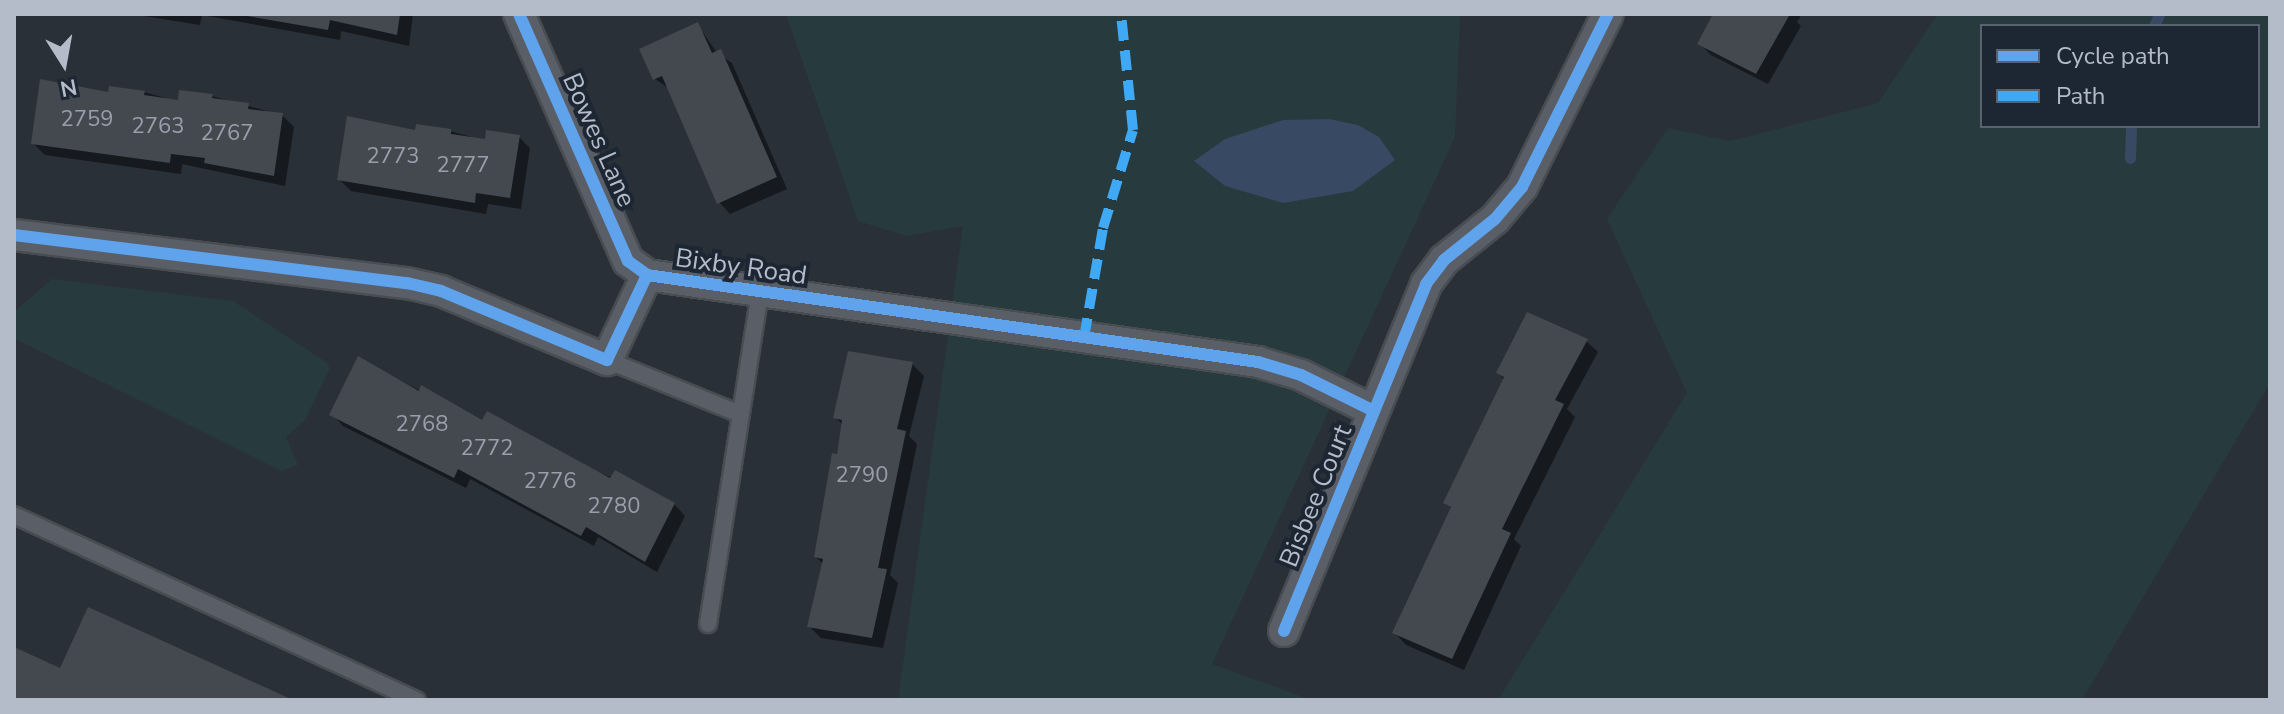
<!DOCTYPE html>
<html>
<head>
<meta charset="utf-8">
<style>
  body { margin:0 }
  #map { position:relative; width:2284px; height:714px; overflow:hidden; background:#2a3038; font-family:"Nunito Sans",sans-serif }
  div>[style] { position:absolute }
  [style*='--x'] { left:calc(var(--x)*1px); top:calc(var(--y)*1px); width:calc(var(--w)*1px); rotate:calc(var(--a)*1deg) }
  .green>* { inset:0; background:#273a3e }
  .water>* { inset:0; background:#384963 }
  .shadow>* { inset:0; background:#0007 }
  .stream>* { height:11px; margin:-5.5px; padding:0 5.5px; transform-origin:5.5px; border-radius:5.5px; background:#384963 }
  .building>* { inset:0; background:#444950 }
  .roads { filter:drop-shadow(2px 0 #484c53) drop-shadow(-2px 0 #484c53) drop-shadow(0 2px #484c53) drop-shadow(0 -2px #484c53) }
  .service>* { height:16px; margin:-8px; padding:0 8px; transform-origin:8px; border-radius:8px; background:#5a5e66 }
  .minor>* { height:30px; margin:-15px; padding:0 15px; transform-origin:15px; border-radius:15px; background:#5a5e66 }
  .quiet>* { height:10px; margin-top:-5px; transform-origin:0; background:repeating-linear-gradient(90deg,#3fa9f5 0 20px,transparent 0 30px) }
  .cycleway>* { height:12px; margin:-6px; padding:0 6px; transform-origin:6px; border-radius:6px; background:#60a3ed }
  span { translate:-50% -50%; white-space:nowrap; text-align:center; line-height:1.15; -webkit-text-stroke:8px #1d2633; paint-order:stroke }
  .number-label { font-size:22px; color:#989fab }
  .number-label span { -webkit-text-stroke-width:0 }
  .street-label { font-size:26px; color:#b4bcc9 }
  .frame { position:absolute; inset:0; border:16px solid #b4bcc9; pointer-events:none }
  .legend { position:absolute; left:1980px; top:24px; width:280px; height:104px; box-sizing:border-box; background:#1d2633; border:2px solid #59626f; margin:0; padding:10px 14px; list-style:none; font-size:24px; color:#b4bcc9 }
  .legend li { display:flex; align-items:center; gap:16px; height:40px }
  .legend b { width:40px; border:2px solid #59626f }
  .north { position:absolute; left:24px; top:24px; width:80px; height:80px; -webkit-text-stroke:6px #1d2633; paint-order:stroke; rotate:169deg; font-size:22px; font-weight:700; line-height:32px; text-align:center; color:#b4bcc9 }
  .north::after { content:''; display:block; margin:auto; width:28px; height:36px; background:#b4bcc9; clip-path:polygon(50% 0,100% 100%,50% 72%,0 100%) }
</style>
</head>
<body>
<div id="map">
  <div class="green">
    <div style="clip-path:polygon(786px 14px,1460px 14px,1455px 137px,1212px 664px,1311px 700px,898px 700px,963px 226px,907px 236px,858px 221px)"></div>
    <div style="clip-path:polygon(evenodd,1938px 14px,2270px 14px,2270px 383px,2082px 700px,1498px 700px,1687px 393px,1607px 219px,1668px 128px,1730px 141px,1878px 103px,1938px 14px,2258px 26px,2258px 126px,1982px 126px,1982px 26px,2258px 26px)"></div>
    <div style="clip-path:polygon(52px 279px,233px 301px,326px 362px,330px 368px,305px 420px,286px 437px,298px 465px,281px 471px,14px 338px,14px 312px)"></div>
  </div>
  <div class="water">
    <div style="clip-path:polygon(1329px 119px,1358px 125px,1379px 137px,1395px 160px,1353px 191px,1283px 203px,1225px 186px,1194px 161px,1225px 139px,1283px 120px)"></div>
  </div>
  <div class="shadow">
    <div style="clip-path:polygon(131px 14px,413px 14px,409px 46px,341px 31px,340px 40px,202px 15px,200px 25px)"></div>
    <div style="clip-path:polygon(1717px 14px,1802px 14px,1797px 22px,1801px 26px,1768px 84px,1711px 55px,1700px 44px)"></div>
    <div style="clip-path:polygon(698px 25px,717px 53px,732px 63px,787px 189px,730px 214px,719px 202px,670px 89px,655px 79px)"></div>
    <div style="clip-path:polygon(144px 92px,180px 102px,212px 96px,282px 115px,294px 127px,285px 186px,182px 164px,181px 174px,45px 155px,33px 143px,110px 94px)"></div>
    <div style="clip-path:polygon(450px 131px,486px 141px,519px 137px,530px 148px,521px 209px,488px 204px,486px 214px,351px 191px,339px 179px,417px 132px)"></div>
    <div style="clip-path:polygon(1586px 341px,1598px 352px,1567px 409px,1575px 417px,1514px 539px,1521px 546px,1464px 670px,1406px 645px,1395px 633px,1452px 509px,1445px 502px,1505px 380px,1498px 373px)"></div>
    <div style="clip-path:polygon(359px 359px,483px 423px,674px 504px,685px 516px,657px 572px,598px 537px,594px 546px,470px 479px,466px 488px,343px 426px,332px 414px)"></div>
    <div style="clip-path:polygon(912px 364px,924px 376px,909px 436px,917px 444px,890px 575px,898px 583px,883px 648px,821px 638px,809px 626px,824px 565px,816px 557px,843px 425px,836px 418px)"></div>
  </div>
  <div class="stream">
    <div style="--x:2154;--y:26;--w:13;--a:-67"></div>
    <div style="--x:2130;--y:158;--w:32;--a:-88"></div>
  </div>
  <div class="building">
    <div style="clip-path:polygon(236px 14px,400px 14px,397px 35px,330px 20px,328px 30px)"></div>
    <div style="clip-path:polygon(1713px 14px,1716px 16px,1790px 14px,1756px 74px,1697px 44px)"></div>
    <div style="clip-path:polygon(698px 22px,712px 53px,721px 49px,777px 177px,717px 204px,662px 76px,653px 80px,639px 49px)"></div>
    <div style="clip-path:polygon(40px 79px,108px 92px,109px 86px,145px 91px,144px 95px,178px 100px,179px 90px,213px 94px,212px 98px,249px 103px,248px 109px,283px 113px,274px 176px,204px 163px,205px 158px,171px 154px,170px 163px,31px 144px)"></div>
    <div style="clip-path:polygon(347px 116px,415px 130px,416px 124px,451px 129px,451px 134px,485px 139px,486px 130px,520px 135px,510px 198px,476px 193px,475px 203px,337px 180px)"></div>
    <div style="clip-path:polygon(1527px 312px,1588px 339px,1555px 400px,1564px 404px,1502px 529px,1511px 533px,1452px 659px,1392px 633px,1451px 507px,1443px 503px,1504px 377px,1496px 373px)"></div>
    <div style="clip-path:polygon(848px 351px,913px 362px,897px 429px,906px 431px,878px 568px,887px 569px,872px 638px,807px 627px,823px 559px,814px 557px,832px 453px,837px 454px,842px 420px,833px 418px)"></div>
    <div style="clip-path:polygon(358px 356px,419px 391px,421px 385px,482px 420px,487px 411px,610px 478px,615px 470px,675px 503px,645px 562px,586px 527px,581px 536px,458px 469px,454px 478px,329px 415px)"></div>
    <div style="clip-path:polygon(88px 607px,293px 700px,14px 700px,14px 647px,60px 668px)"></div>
  </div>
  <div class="roads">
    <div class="service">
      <div style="--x:607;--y:360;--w:144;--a:22.1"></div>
      <div style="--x:14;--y:515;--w:443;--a:24.7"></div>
      <div style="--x:708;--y:624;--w:336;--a:-81.1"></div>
    </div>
    <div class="minor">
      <div style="--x:519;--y:14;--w:270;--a:66.2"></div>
      <div style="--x:628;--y:261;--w:24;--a:36"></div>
      <div style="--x:647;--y:275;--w:617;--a:8.1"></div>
      <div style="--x:1258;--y:362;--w:45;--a:16.8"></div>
      <div style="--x:1301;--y:375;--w:81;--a:26.3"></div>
      <div style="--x:14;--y:235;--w:396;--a:7"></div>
      <div style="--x:407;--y:283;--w:35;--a:13"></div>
      <div style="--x:441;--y:291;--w:180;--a:22.6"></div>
      <div style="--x:607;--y:360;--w:94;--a:-64.8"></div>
      <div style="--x:1284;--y:631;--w:375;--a:-67.7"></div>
      <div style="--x:1426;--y:284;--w:30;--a:-53"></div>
      <div style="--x:1444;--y:260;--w:65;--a:-38.8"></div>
      <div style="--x:1495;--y:219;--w:42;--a:-49.8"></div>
      <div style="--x:1522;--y:187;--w:193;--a:-63.6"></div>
    </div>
  </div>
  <div class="quiet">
    <div style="--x:1084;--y:338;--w:112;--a:-80.2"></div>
    <div style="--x:1103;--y:228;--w:102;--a:-73"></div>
    <div style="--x:1133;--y:130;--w:117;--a:-95.9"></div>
  </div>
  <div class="cycleway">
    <div style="--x:519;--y:14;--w:270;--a:66.2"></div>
    <div style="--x:628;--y:261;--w:24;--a:36"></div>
    <div style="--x:647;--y:275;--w:617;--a:8.1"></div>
    <div style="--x:1258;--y:362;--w:45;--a:16.8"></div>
    <div style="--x:1301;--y:375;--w:81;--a:26.3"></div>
    <div style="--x:14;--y:235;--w:396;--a:7"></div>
    <div style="--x:407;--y:283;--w:35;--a:13"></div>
    <div style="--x:441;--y:291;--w:180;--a:22.6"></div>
    <div style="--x:607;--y:360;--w:94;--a:-64.8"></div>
    <div style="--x:1284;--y:631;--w:375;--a:-67.7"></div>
    <div style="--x:1426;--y:284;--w:30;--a:-53"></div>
    <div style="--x:1444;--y:260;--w:65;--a:-38.8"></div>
    <div style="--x:1495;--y:219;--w:42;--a:-49.8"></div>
    <div style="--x:1522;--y:187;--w:193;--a:-63.6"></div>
  </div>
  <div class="number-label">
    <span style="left:87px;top:120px">2759</span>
    <span style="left:158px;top:127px">2763</span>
    <span style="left:227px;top:134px">2767</span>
    <span style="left:393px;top:157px">2773</span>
    <span style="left:463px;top:166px">2777</span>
    <span style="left:422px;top:425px">2768</span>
    <span style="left:487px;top:449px">2772</span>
    <span style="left:862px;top:476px">2790</span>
    <span style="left:550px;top:482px">2776</span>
    <span style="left:614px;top:507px">2780</span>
  </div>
  <div class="street-label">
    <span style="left:599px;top:140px;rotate:66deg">Bowes Lane</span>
    <span style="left:741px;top:267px;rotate:8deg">Bixby Road</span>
    <span style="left:1316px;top:496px;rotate:-68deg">Bisbee Court</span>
  </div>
  <div class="frame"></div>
  <ul class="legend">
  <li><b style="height:10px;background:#60a3ed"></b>Cycle path</li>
  <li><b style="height:10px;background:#3fa9f5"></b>Path</li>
  </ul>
  <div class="north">N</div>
</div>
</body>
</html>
